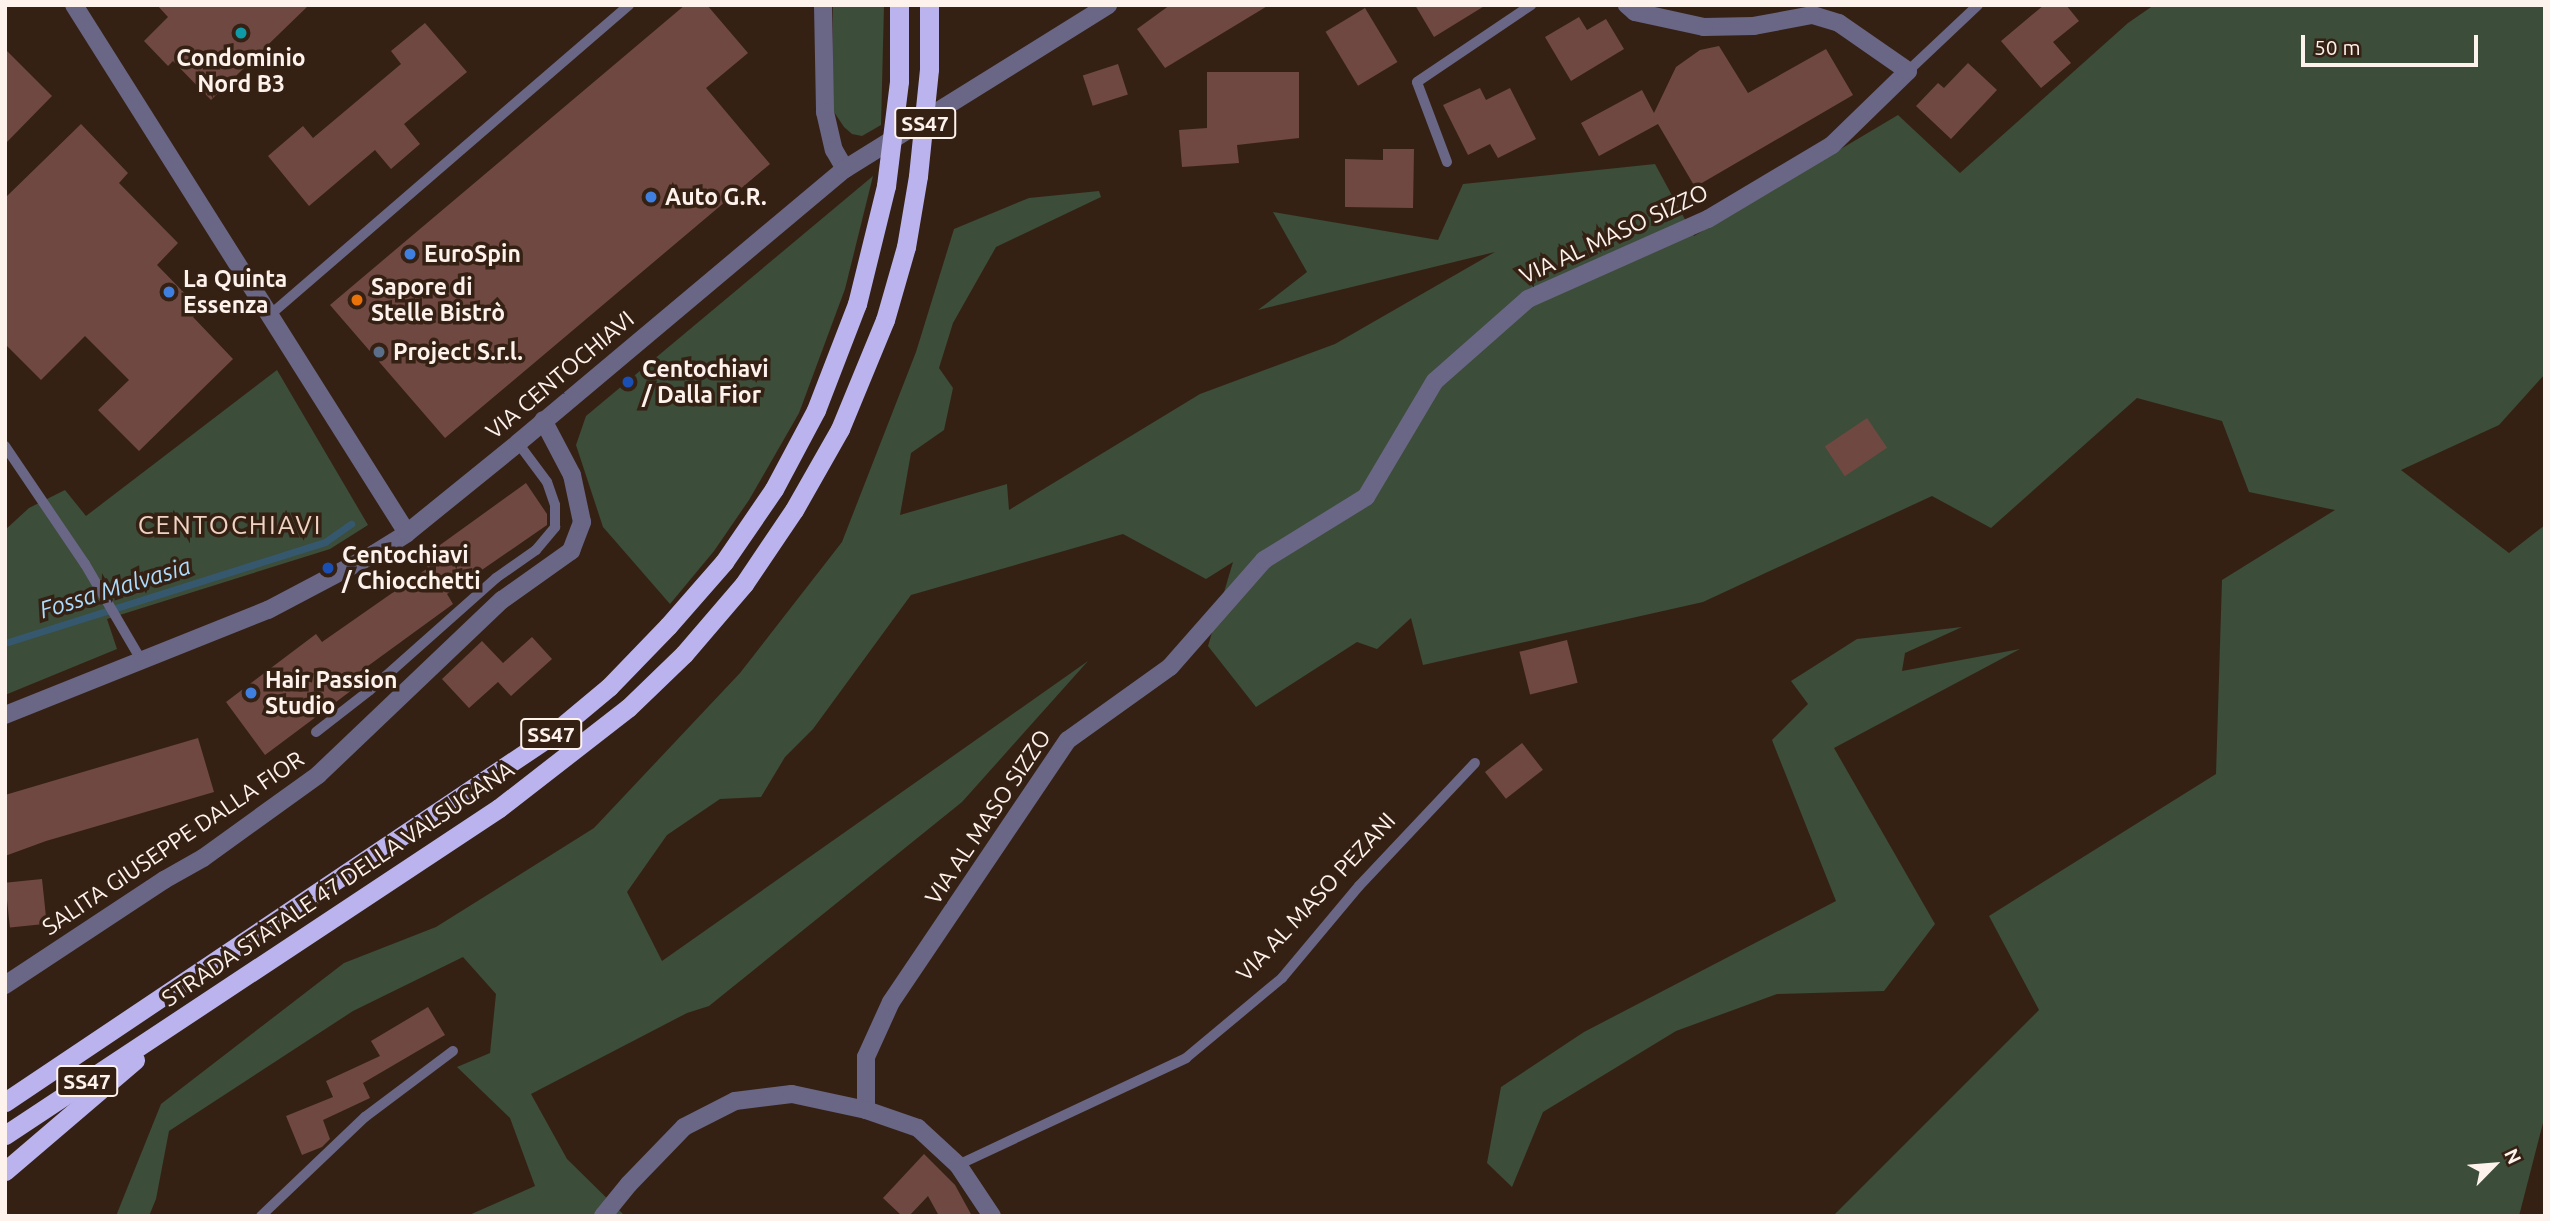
<!DOCTYPE html>
<html>
<head>
<meta charset="utf-8">
<style>
  body { margin:0 }
  #map { position:relative; width:2550px; height:1221px; overflow:hidden; background:#352114; font-family:Ubuntu,sans-serif }
  div>[style] { position:absolute }
  [style*='--x'] { left:calc(var(--x)*1px); top:calc(var(--y)*1px); width:calc(var(--w)*1px); rotate:calc(var(--a)*1deg) }
  .green>* { inset:0; background:#3c4d39 }
  .stream>* { height:7px; margin:-3.5px; padding:0 3.5px; transform-origin:3.5px; border-radius:3.5px; background:#36586e }
  .building>* { inset:0; background:#6f4842; transform-origin:0 0 }
  .service>* { height:10px; margin:-5px; padding:0 5px; transform-origin:5px; border-radius:5px; background:#6a6686 }
  .minor>* { height:18px; margin:-9px; padding:0 9px; transform-origin:9px; border-radius:9px; background:#6a6686 }
  .tertiary>* { height:18px; margin:-9px; padding:0 9px; transform-origin:9px; border-radius:9px; background:#6a6686 }
  .trunk>* { height:19px; margin:-9.5px; padding:0 9.5px; transform-origin:9.5px; border-radius:9.5px; background:#bab3ee }
  .trunk-bridge>* { height:19px; margin:-9.5px; padding:0 9.5px; transform-origin:9.5px; border-radius:9.5px; background:#bab3ee }
  .dots>* { width:19px; height:19px; translate:-50% -50%; box-sizing:border-box; border:4px solid #352114; border-radius:50% }
  span { translate:-50% -50%; white-space:nowrap; text-align:center; line-height:1.15; -webkit-text-stroke:7px #352114; paint-order:stroke }
  .shield-label span { padding:2px 5px; background:#352114; border:2px solid; border-radius:5px; -webkit-text-stroke-width:0 }
  .shield-label { font-size:21px; color:#fef2ec; font-weight:700 }
  .poi-label { font-size:23px; color:#fef2ec; font-weight:700 }
  .left { translate:0 -50%; text-align:left }
  .street-label { font-size:23px; color:#fef2ec }
  .water-label { font-size:24px; color:#acdbfc; font-style:italic }
  .quarter-label { font-size:26px; color:#efd3c3; letter-spacing:2px }
  .frame { position:absolute; inset:0; border:7px solid #fef2ec; pointer-events:none }
  .north { position:absolute; left:2459px; top:1130px; width:70px; height:70px; -webkit-text-stroke:5px #352114; paint-order:stroke; rotate:65deg; font-size:19px; font-weight:700; line-height:28px; text-align:center; color:#fef2ec }
  .north::after { content:''; display:block; margin:auto; width:24px; height:32px; background:#fef2ec; clip-path:polygon(50% 0,100% 100%,50% 72%,0 100%) }
  .scale { position:absolute; left:2301px; top:35px; width:177px; height:32px; box-sizing:border-box; border:4px solid #fef2ec; border-top:0; padding-left:9px; font-size:21px; line-height:24px; white-space:nowrap; color:#fef2ec; -webkit-text-stroke:5px #352114; paint-order:stroke }
</style>
</head>
<body>
<div id="map">
  <div class="green">
    <div style="clip-path:polygon(833px 5px,884px 5px,881px 125px,862px 136px,852px 134px,844px 127px,832px 109px)"></div>
    <div style="clip-path:polygon(2154px 5px,2545px 5px,2545px 374px,2499px 425px,2401px 470px,2509px 553px,2545px 525px,2545px 1115px,2519px 1216px,1833px 1216px,2039px 1010px,1989px 916px,2216px 774px,2222px 580px,2335px 510px,2249px 492px,2222px 421px,2137px 398px,1991px 528px,1932px 496px,1703px 602px,1423px 665px,1411px 618px,1377px 649px,1357px 642px,1256px 707px,1208px 646px,1233px 562px,1206px 579px,1123px 534px,911px 595px,813px 729px,785px 757px,761px 797px,720px 799px,667px 835px,627px 892px,662px 961px,1088px 661px,962px 802px,709px 1006px,687px 1013px,531px 1094px,567px 1159px,625px 1216px,467px 1216px,535px 1186px,510px 1118px,457px 1067px,490px 1053px,496px 994px,463px 957px,353px 1011px,169px 1131px,156px 1199px,149px 1216px,116px 1216px,161px 1104px,344px 963px,436px 927px,594px 828px,740px 673px,842px 542px,916px 352px,954px 229px,1029px 198px,1099px 191px,1101px 197px,996px 247px,953px 323px,939px 368px,953px 388px,944px 430px,911px 453px,900px 515px,1007px 484px,1009px 510px,1200px 394px,1335px 344px,1495px 252px,1258px 310px,1307px 272px,1273px 212px,1438px 240px,1463px 184px,1655px 164px,1694px 236px,1898px 115px,1960px 173px,2128px 23px)"></div>
    <div style="clip-path:polygon(873px 176px,845px 289px,799px 413px,749px 500px,714px 551px,670px 604px,603px 527px,576px 445px,586px 416px)"></div>
    <div style="clip-path:polygon(277px 370px,368px 525px,330px 549px,107px 619px,117px 649px,5px 695px,5px 530px,29px 508px,65px 490px,86px 516px)"></div>
    <div style="clip-path:polygon(1962px 627px,1905px 653px,1902px 671px,2020px 649px,1834px 748px,1935px 924px,1884px 991px,1777px 994px,1676px 1031px,1543px 1112px,1512px 1187px,1487px 1163px,1501px 1087px,1584px 1032px,1836px 901px,1772px 740px,1808px 704px,1791px 681px,1857px 639px)"></div>
  </div>
  <div class="stream">
    <div style="--x:5;--y:643;--w:336;--a:-17.5"></div>
    <div style="--x:325;--y:542;--w:32;--a:-35"></div>
  </div>
  <div class="building">
    <div style="clip-path:polygon(157px 5px,309px 5px,211px 100px,173px 61px,168px 66px,144px 41px,168px 17px)"></div>
    <div style="clip-path:polygon(685px 5px,707px 5px,748px 53px,706px 88px,770px 164px,445px 438px,330px 305px)"></div>
    <div style="clip-path:polygon(1170px 5px,1269px 5px,1165px 68px,1137px 29px)"></div>
    <div style="clip-path:polygon(1415px 5px,1486px 5px,1434px 37px)"></div>
    <div style="clip-path:polygon(2044px 5px,2066px 5px,2079px 21px,2053px 42px,2071px 63px,2041px 88px,2001px 41px)"></div>
    <div style="left:1365px;top:8px;width:63px;height:46px;rotate:59deg"></div>
    <div style="clip-path:polygon(1579px 17px,1587px 30px,1606px 19px,1624px 49px,1571px 81px,1545px 37px)"></div>
    <div style="clip-path:polygon(425px 23px,467px 72px,404px 124px,420px 144px,391px 169px,375px 150px,309px 206px,268px 156px,303px 126px,313px 138px,401px 64px,391px 51px)"></div>
    <div style="clip-path:polygon(1719px 46px,1748px 93px,1826px 49px,1853px 95px,1695px 187px,1658px 124px,1599px 156px,1581px 123px,1642px 90px,1654px 113px,1676px 67px,1700px 50px)"></div>
    <div style="clip-path:polygon(5px 49px,52px 96px,5px 144px)"></div>
    <div style="clip-path:polygon(1968px 63px,1997px 90px,1951px 139px,1916px 106px,1938px 83px,1944px 88px)"></div>
    <div style="left:1118px;top:64px;width:32px;height:37px;rotate:72deg"></div>
    <div style="clip-path:polygon(1207px 72px,1299px 72px,1299px 138px,1237px 145px,1239px 163px,1182px 167px,1179px 130px,1207px 128px)"></div>
    <div style="clip-path:polygon(1480px 88px,1486px 100px,1510px 88px,1536px 139px,1498px 158px,1490px 144px,1468px 155px,1443px 105px)"></div>
    <div style="clip-path:polygon(81px 124px,128px 173px,119px 183px,178px 243px,157px 265px,201px 310px,193px 317px,233px 359px,139px 451px,98px 410px,129px 380px,85px 336px,41px 380px,5px 344px,5px 198px)"></div>
    <div style="clip-path:polygon(1383px 149px,1414px 149px,1413px 208px,1345px 207px,1345px 159px,1383px 160px)"></div>
    <div style="left:1867px;top:418px;width:36px;height:51px;rotate:56deg"></div>
    <div style="clip-path:polygon(526px 483px,547px 514px,547px 525px,447px 594px,453px 604px,350px 679px,356px 687px,265px 755px,226px 702px,316px 634px,322px 642px,428px 568px,422px 558px)"></div>
    <div style="clip-path:polygon(532px 637px,552px 659px,511px 696px,498px 682px,469px 708px,442px 679px,482px 641px,503px 663px)"></div>
    <div style="left:1567px;top:640px;width:44px;height:49px;rotate:76deg"></div>
    <div style="clip-path:polygon(198px 738px,214px 792px,46px 841px,5px 856px,5px 795px)"></div>
    <div style="left:1522px;top:743px;width:34px;height:47px;rotate:52deg"></div>
    <div style="left:42px;top:879px;width:45px;height:37px;rotate:84deg"></div>
    <div style="clip-path:polygon(428px 1007px,445px 1035px,363px 1083px,370px 1098px,323px 1120px,330px 1139px,322px 1147px,302px 1155px,286px 1116px,333px 1097px,326px 1081px,380px 1056px,371px 1041px)"></div>
    <div style="clip-path:polygon(924px 1154px,955px 1185px,972px 1216px,939px 1216px,928px 1196px,909px 1216px,902px 1216px,883px 1198px)"></div>
  </div>
  <div class="service">
    <div style="--x:1908;--y:71;--w:96;--a:-43.3"></div>
    <div style="--x:1447;--y:162;--w:85;--a:-110.6"></div>
    <div style="--x:1417;--y:82;--w:138;--a:-34"></div>
    <div style="--x:271;--y:314;--w:473;--a:-40.8"></div>
    <div style="--x:5;--y:446;--w:143;--a:55.9"></div>
    <div style="--x:85;--y:564;--w:111;--a:59.7"></div>
    <div style="--x:316;--y:732;--w:68;--a:-37.9"></div>
    <div style="--x:370;--y:690;--w:169;--a:-41.6"></div>
    <div style="--x:496;--y:578;--w:49;--a:-35"></div>
    <div style="--x:536;--y:550;--w:30;--a:-50"></div>
    <div style="--x:555;--y:527;--w:22;--a:-90"></div>
    <div style="--x:555;--y:505;--w:24;--a:-109"></div>
    <div style="--x:547;--y:482;--w:49;--a:-126.6"></div>
    <div style="--x:958;--y:1165;--w:252;--a:-25.1"></div>
    <div style="--x:1186;--y:1058;--w:125;--a:-39.8"></div>
    <div style="--x:1282;--y:978;--w:120;--a:-50.1"></div>
    <div style="--x:1359;--y:886;--w:169;--a:-46.7"></div>
    <div style="--x:261;--y:1216;--w:144;--a:-43.6"></div>
    <div style="--x:365;--y:1117;--w:110;--a:-36.9"></div>
  </div>
  <div class="minor">
    <div style="--x:74;--y:5;--w:624;--a:57.76"></div>
    <div style="--x:823;--y:5;--w:107;--a:88.9"></div>
    <div style="--x:825;--y:112;--w:39;--a:77"></div>
    <div style="--x:834;--y:150;--w:22;--a:60"></div>
    <div style="--x:5;--y:985;--w:191;--a:-33.4"></div>
    <div style="--x:164;--y:880;--w:45;--a:-29.4"></div>
    <div style="--x:203;--y:858;--w:142;--a:-35.8"></div>
    <div style="--x:318;--y:775;--w:254;--a:-43.6"></div>
    <div style="--x:502;--y:600;--w:85;--a:-35.4"></div>
    <div style="--x:571;--y:551;--w:31;--a:-69"></div>
    <div style="--x:582;--y:522;--w:48;--a:-102"></div>
    <div style="--x:572;--y:475;--w:62;--a:-117.8"></div>
    <div style="--x:866;--y:1110;--w:53;--a:-90"></div>
    <div style="--x:866;--y:1057;--w:60;--a:-65.6"></div>
    <div style="--x:891;--y:1002;--w:316;--a:-56"></div>
    <div style="--x:1068;--y:740;--w:125;--a:-35.6"></div>
    <div style="--x:1170;--y:667;--w:142;--a:-48.7"></div>
    <div style="--x:1264;--y:560;--w:120;--a:-31.7"></div>
    <div style="--x:1366;--y:497;--w:135;--a:-59.3"></div>
    <div style="--x:1435;--y:381;--w:124;--a:-41.4"></div>
    <div style="--x:1528;--y:299;--w:197;--a:-24"></div>
    <div style="--x:1708;--y:219;--w:144;--a:-30.8"></div>
    <div style="--x:1832;--y:145;--w:106;--a:-44.2"></div>
    <div style="--x:1908;--y:71;--w:84;--a:-145.2"></div>
    <div style="--x:1839;--y:23;--w:28;--a:-163"></div>
    <div style="--x:1812;--y:15;--w:59;--a:169.3"></div>
    <div style="--x:1754;--y:26;--w:50;--a:178.9"></div>
    <div style="--x:1704;--y:27;--w:71;--a:-167.7"></div>
    <div style="--x:1635;--y:12;--w:11;--a:-139"></div>
    <div style="--x:603;--y:1216;--w:41;--a:-50.9"></div>
    <div style="--x:629;--y:1184;--w:79;--a:-46"></div>
    <div style="--x:684;--y:1127;--w:57;--a:-27"></div>
    <div style="--x:735;--y:1101;--w:57;--a:-7"></div>
    <div style="--x:792;--y:1094;--w:76;--a:12.2"></div>
    <div style="--x:866;--y:1110;--w:55;--a:19.1"></div>
    <div style="--x:918;--y:1128;--w:54;--a:42.8"></div>
    <div style="--x:958;--y:1165;--w:61;--a:56.3"></div>
  </div>
  <div class="tertiary">
    <div style="--x:5;--y:715;--w:283;--a:-21.8"></div>
    <div style="--x:268;--y:610;--w:120;--a:-27.8"></div>
    <div style="--x:374;--y:554;--w:39;--a:-32"></div>
    <div style="--x:407;--y:533;--w:143;--a:-39"></div>
    <div style="--x:518;--y:443;--w:427;--a:-40"></div>
    <div style="--x:845;--y:169;--w:310;--a:-31.9"></div>
  </div>
  <div class="trunk">
    <div style="--x:899;--y:5;--w:76;--a:90"></div>
    <div style="--x:929;--y:5;--w:64;--a:90"></div>
    <div style="--x:5;--y:1102;--w:655;--a:-33.86"></div>
    <div style="--x:549;--y:737;--w:78;--a:-39.8"></div>
    <div style="--x:609;--y:687;--w:85;--a:-46"></div>
    <div style="--x:668;--y:626;--w:85;--a:-48.8"></div>
    <div style="--x:724;--y:562;--w:88;--a:-55.6"></div>
    <div style="--x:774;--y:489;--w:89;--a:-62"></div>
    <div style="--x:816;--y:410;--w:114;--a:-68.9"></div>
    <div style="--x:857;--y:304;--w:122;--a:-76.2"></div>
    <div style="--x:5;--y:1135;--w:592;--a:-33.5"></div>
    <div style="--x:499;--y:808;--w:163;--a:-37.8"></div>
    <div style="--x:628;--y:708;--w:78;--a:-44"></div>
    <div style="--x:684;--y:654;--w:92;--a:-49.4"></div>
    <div style="--x:744;--y:584;--w:89;--a:-56"></div>
    <div style="--x:794;--y:510;--w:93;--a:-60.4"></div>
    <div style="--x:840;--y:429;--w:118;--a:-67.6"></div>
    <div style="--x:885;--y:320;--w:76;--a:-74"></div>
    <div style="--x:906;--y:247;--w:72;--a:-80.4"></div>
    <div style="--x:5;--y:1171;--w:171;--a:-40.5"></div>
  </div>
  <div class="trunk-bridge">
    <div style="--x:918;--y:176;--w:108;--a:-84.1"></div>
    <div style="--x:886;--y:186;--w:106;--a:-82.9"></div>
  </div>
  <div class="dots">
    <div style="left:241px;top:33px;background:#0f9aa8"></div>
    <div style="left:651px;top:197px;background:#3f7fe0"></div>
    <div style="left:410px;top:254px;background:#3f7fe0"></div>
    <div style="left:169px;top:292px;background:#3f7fe0"></div>
    <div style="left:357px;top:300px;background:#e8710a"></div>
    <div style="left:379px;top:352px;background:#5c6f8a"></div>
    <div style="left:628px;top:382px;background:#1a4fb4"></div>
    <div style="left:328px;top:568px;background:#1a4fb4"></div>
    <div style="left:251px;top:693px;background:#3f7fe0"></div>
  </div>
  <div class="shield-label">
    <span style="left:925px;top:123px">SS47</span>
    <span style="left:551px;top:734px">SS47</span>
    <span style="left:87px;top:1081px">SS47</span>
  </div>
  <div class="poi-label">
    <span style="left:241px;top:71px">Condominio<br>Nord B3</span>
    <span class="left" style="left:665px;top:197px">Auto G.R.</span>
    <span class="left" style="left:424px;top:254px">EuroSpin</span>
    <span class="left" style="left:183px;top:292px">La Quinta<br>Essenza</span>
    <span class="left" style="left:371px;top:300px">Sapore di<br>Stelle Bistrò</span>
    <span class="left" style="left:393px;top:352px">Project S.r.l.</span>
    <span class="left" style="left:642px;top:382px">Centochiavi<br>/ Dalla Fior</span>
    <span class="left" style="left:342px;top:568px">Centochiavi<br>/ Chiocchetti</span>
    <span class="left" style="left:265px;top:693px">Hair Passion<br>Studio</span>
  </div>
  <div class="street-label">
    <span style="left:1614px;top:234px;rotate:-25deg">VIA AL MASO SIZZO</span>
    <span style="left:560px;top:375px;rotate:-40deg">VIA CENTOCHIAVI</span>
    <span style="left:988px;top:817px;rotate:-56deg">VIA AL MASO SIZZO</span>
    <span style="left:173px;top:843px;rotate:-34deg">SALITA GIUSEPPE DALLA FIOR</span>
    <span style="left:338px;top:884px;rotate:-34deg">STRADA STATALE 47 DELLA VALSUGANA</span>
    <span style="left:1316px;top:897px;rotate:-47deg">VIA AL MASO PEZANI</span>
  </div>
  <div class="water-label">
    <span style="left:115px;top:588px;rotate:-17deg">Fossa Malvasia</span>
  </div>
  <div class="quarter-label">
    <span style="left:230px;top:525px">CENTOCHIAVI</span>
  </div>
  <div class="frame"></div>
  <div class="north">N</div>
  <div class="scale">50 m</div>
</div>
</body>
</html>
